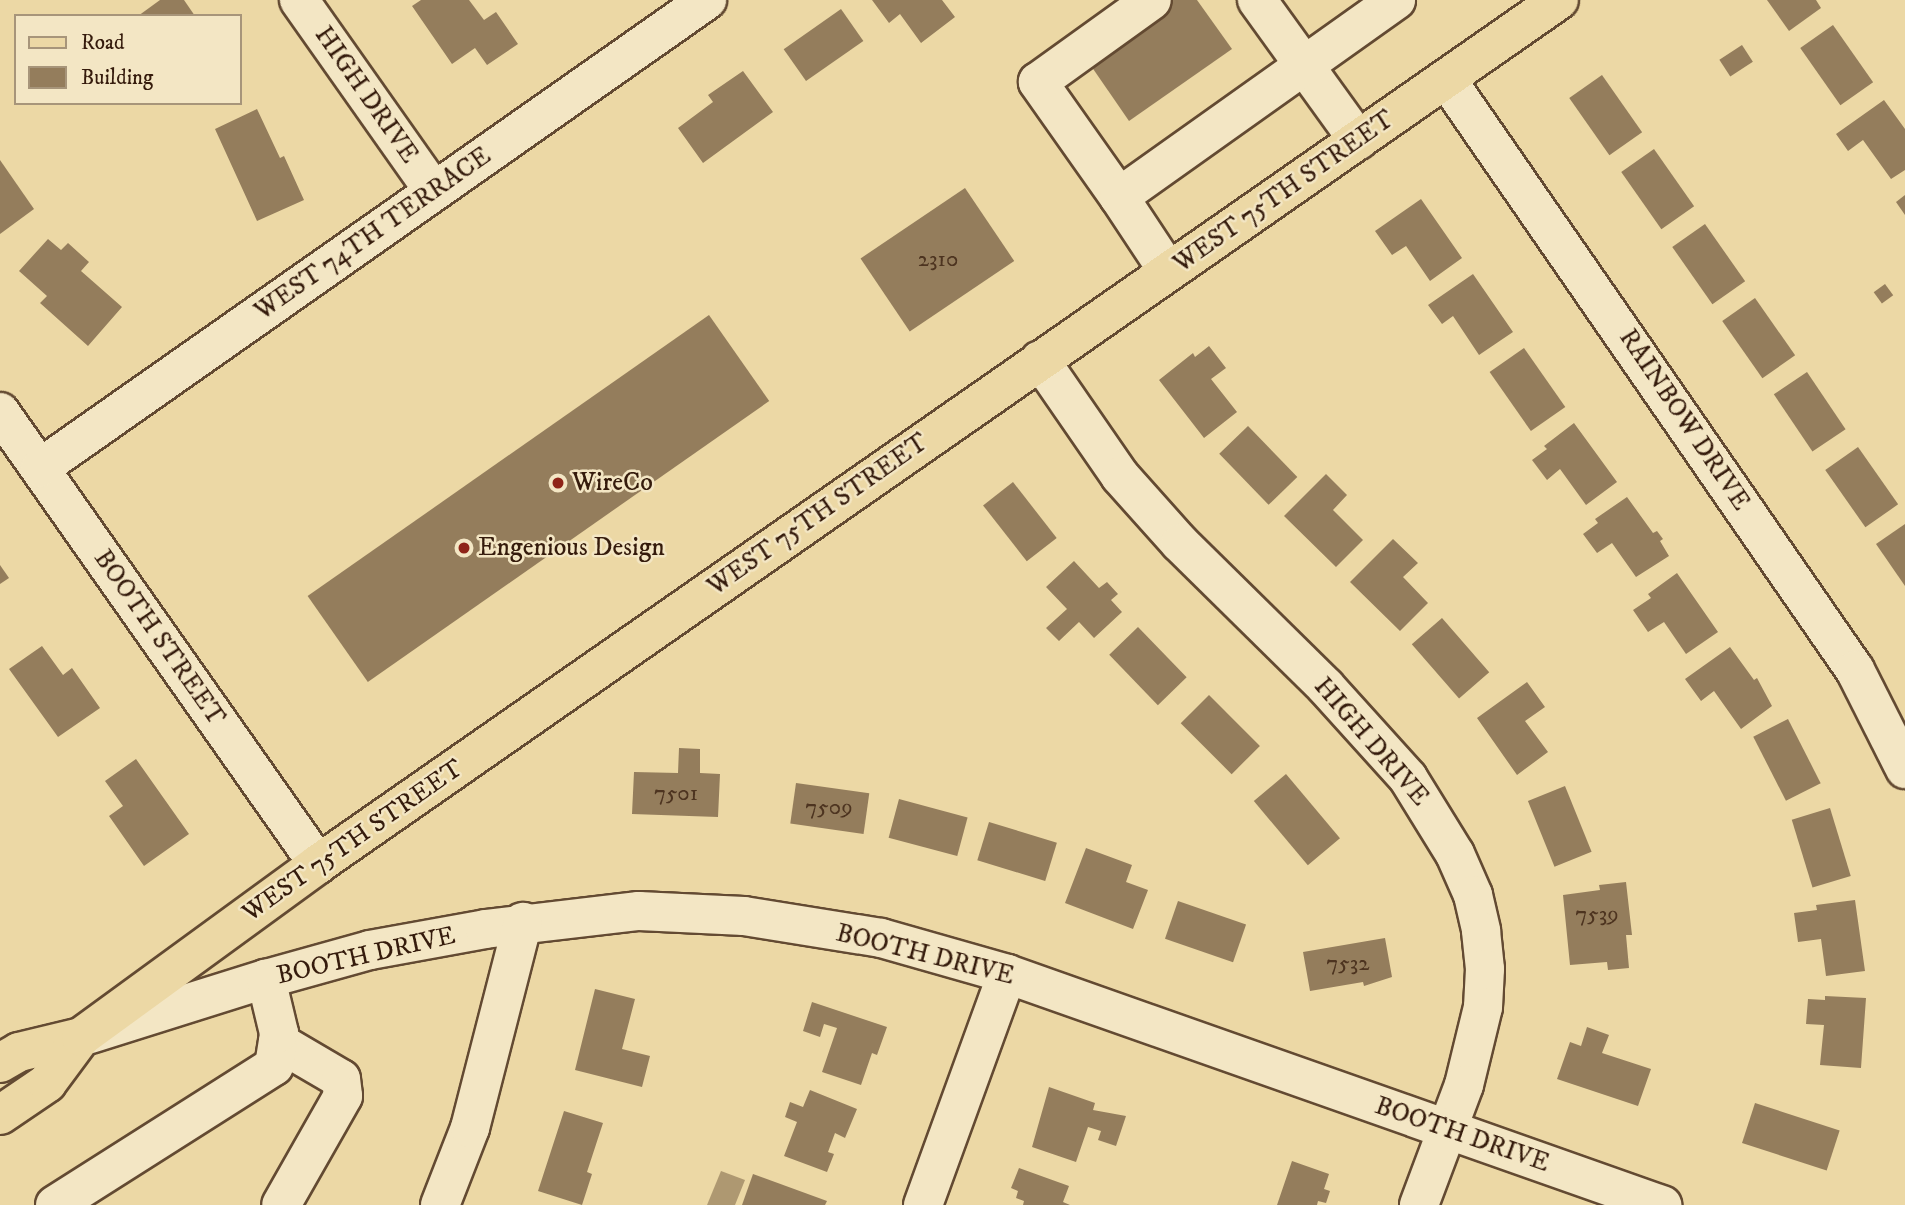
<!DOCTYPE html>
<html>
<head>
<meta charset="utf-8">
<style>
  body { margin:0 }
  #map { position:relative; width:1905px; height:1205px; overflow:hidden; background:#ecd8a5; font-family:"IM FELL DW Pica",serif }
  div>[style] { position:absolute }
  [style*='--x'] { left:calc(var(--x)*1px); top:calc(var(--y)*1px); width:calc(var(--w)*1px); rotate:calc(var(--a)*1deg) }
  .water>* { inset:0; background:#ae9871 }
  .building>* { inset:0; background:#947d5c; transform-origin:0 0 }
  .roads { filter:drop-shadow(2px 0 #634a32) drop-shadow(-2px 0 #634a32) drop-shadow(0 2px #634a32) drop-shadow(0 -2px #634a32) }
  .minor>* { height:38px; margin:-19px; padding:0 19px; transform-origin:19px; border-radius:19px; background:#f3e6c4 }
  .major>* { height:38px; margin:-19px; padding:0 19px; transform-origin:19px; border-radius:19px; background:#ecd8a5 }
  .dots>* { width:19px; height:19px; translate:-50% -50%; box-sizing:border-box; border:4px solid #f3e6c4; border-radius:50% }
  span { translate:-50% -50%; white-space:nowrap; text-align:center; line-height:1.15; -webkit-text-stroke:5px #f3e6c4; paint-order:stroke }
  .number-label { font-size:23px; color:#4d3420 }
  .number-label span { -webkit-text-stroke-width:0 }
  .street-label { font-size:26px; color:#351b0c }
  .poi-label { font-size:26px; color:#351b0c }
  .left { translate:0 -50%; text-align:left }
  .legend { position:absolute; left:14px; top:14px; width:228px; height:91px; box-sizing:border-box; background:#f3e6c4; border:2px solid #a7957a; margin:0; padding:9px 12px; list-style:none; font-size:21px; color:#351b0c }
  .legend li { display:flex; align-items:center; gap:14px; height:35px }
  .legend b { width:35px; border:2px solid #a7957a }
</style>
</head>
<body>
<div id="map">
  <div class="water">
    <div style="clip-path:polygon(721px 1171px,745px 1180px,735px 1205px,707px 1205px)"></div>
  </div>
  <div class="building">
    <div style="clip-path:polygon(160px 0,184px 0,195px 16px,138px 16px)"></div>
    <div style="clip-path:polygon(421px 0,469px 0,484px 20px,496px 12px,518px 44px,487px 65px,475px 48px,452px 64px,412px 6px)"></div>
    <div style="clip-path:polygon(872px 0,942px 0,955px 17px,921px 43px,900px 14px,889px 23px)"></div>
    <div style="clip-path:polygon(1173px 0,1197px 0,1232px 49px,1129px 121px,1087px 60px)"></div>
    <div style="clip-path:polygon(1767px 0,1816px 0,1821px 8px,1789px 31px)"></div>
    <div style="left:841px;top:9px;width:39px;height:70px;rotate:55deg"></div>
    <div style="left:1833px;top:25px;width:70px;height:40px;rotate:55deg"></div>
    <div style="left:1742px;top:45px;width:20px;height:27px;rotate:57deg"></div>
    <div style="clip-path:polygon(743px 71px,773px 112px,703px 163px,678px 128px,713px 102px,708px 95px)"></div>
    <div style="left:1602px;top:75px;width:70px;height:40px;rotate:55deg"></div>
    <div style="clip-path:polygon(1884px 100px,1905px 129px,1905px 170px,1891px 179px,1863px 140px,1848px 151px,1836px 134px)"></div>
    <div style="clip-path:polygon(257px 109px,280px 158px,284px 156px,304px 200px,257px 221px,215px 129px)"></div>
    <div style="left:1654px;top:149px;width:70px;height:40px;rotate:55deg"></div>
    <div style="clip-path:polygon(0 160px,34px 209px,0 234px)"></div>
    <div style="left:965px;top:188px;width:88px;height:126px;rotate:56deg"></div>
    <div style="clip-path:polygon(1905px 195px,1905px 215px,1896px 202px)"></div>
    <div style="clip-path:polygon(1421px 199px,1462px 258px,1430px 281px,1406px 246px,1392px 255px,1375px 231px)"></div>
    <div style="left:1705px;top:224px;width:70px;height:40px;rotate:55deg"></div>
    <div style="clip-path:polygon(48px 239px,61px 250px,68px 243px,89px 262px,81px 271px,122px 307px,88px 346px,40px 303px,47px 296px,19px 271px)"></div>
    <div style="clip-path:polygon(1473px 274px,1513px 332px,1479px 355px,1453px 316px,1442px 324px,1428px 305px)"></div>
    <div style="left:1885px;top:284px;width:14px;height:14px;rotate:54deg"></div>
    <div style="left:1755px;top:298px;width:70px;height:40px;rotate:55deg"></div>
    <div style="left:709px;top:315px;width:105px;height:490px;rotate:55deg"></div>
    <div style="clip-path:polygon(1209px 346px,1226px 368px,1211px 379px,1237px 412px,1204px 438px,1159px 380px,1193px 353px,1195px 357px)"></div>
    <div style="left:1524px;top:348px;width:72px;height:42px;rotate:55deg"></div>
    <div style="left:1807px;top:372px;width:69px;height:40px;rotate:56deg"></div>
    <div style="clip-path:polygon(1574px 423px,1617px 482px,1586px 505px,1560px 469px,1547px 480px,1532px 460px,1547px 449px,1544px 446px)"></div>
    <div style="left:1248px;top:426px;width:71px;height:40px;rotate:46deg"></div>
    <div style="left:1858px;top:447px;width:70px;height:40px;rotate:55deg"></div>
    <div style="clip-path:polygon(1326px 474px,1347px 495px,1333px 510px,1363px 540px,1336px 567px,1284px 516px)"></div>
    <div style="left:1013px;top:482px;width:71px;height:38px;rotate:52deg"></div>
    <div style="clip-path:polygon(1627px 497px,1653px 533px,1657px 531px,1663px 539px,1660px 541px,1669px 556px,1636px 577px,1612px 543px,1597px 553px,1583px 534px,1598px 523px,1595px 519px)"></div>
    <div style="clip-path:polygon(1905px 524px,1905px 586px,1876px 544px)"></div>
    <div style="clip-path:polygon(1393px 539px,1418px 563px,1403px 577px,1428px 603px,1400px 631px,1350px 582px)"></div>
    <div style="clip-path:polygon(1074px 561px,1099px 588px,1107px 582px,1118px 594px,1111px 600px,1122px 612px,1094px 638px,1079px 622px,1059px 641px,1046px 628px,1067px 609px,1046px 587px)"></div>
    <div style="clip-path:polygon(0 565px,9px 578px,0 584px)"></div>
    <div style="clip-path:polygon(1677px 573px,1718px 632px,1686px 654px,1664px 622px,1648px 632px,1633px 610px,1651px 598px,1648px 594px)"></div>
    <div style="left:1442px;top:618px;width:72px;height:40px;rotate:49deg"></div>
    <div style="left:1138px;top:627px;width:70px;height:40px;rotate:46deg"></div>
    <div style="clip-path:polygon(42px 646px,63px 675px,72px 668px,100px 708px,58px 737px,9px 669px)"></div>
    <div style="clip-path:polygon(1730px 647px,1754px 680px,1757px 678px,1772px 706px,1741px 729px,1714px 691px,1701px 701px,1685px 679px)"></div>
    <div style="clip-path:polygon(1527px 682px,1545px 707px,1525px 721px,1548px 752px,1517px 775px,1477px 718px)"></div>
    <div style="left:1209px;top:695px;width:72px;height:40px;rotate:45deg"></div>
    <div style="left:1788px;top:719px;width:72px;height:39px;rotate:63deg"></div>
    <div style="clip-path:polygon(679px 748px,700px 749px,700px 773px,720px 774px,718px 817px,632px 814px,634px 772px,678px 773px)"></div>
    <div style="clip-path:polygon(136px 759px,189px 834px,144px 866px,109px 816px,123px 806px,105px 781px)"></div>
    <div style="left:1286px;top:774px;width:84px;height:42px;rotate:50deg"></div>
    <div style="left:796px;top:783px;width:74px;height:41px;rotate:8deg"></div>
    <div style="left:1565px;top:786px;width:71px;height:40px;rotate:68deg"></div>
    <div style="left:899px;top:799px;width:71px;height:40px;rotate:15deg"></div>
    <div style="left:1830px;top:808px;width:71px;height:40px;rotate:73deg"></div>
    <div style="left:989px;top:822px;width:71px;height:40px;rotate:17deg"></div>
    <div style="clip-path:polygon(1086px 848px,1132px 865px,1126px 882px,1148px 890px,1133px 929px,1065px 903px)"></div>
    <div style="clip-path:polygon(1626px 882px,1632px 935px,1626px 935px,1629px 968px,1608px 970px,1607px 962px,1570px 965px,1563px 895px,1600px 890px,1599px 885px)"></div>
    <div style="clip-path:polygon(1855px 900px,1865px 971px,1826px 976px,1821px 939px,1798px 942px,1794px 913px,1817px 910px,1816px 905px)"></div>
    <div style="left:1178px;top:901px;width:72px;height:40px;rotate:19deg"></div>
    <div style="clip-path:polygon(1385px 938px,1392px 977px,1364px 986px,1363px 982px,1310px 991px,1303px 952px)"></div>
    <div style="clip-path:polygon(595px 989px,635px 999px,622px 1049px,650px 1056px,642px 1087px,575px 1070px)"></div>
    <div style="clip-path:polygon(1825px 996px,1866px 998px,1861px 1068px,1820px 1065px,1824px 1025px,1806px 1024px,1808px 999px,1825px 1000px)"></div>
    <div style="clip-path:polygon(812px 1002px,887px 1027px,877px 1055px,872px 1053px,861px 1085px,822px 1072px,837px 1028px,824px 1024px,820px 1037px,803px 1031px)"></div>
    <div style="clip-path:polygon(1587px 1027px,1609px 1035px,1602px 1053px,1651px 1069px,1638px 1106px,1557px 1079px,1570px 1042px,1581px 1046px)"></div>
    <div style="clip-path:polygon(1049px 1087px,1095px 1103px,1093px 1110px,1126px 1116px,1116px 1146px,1098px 1140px,1101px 1131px,1088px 1127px,1076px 1162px,1032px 1147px)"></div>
    <div style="clip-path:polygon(810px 1090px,857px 1109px,845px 1138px,835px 1133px,828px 1152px,834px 1154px,827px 1172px,784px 1156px,797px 1122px,785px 1117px,790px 1102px,803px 1107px)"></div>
    <div style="left:1755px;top:1103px;width:89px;height:42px;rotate:18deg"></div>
    <div style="clip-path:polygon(564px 1111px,603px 1123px,587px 1172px,592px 1174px,582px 1205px,538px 1191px)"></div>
    <div style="clip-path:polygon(1292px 1161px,1329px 1174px,1324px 1189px,1330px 1191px,1326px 1203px,1318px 1201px,1317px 1205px,1277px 1205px)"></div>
    <div style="clip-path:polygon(1019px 1168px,1069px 1186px,1063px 1202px,1070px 1205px,1023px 1205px,1024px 1201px,1016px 1198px,1018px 1191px,1011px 1188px)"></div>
    <div style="clip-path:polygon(753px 1174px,827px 1201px,825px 1205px,742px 1205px)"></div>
  </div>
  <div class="roads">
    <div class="minor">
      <div style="--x:299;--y:0;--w:232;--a:54.8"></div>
      <div style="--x:1257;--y:0;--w:173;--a:54.2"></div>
      <div style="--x:1447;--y:80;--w:717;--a:55.34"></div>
      <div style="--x:1855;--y:670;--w:111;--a:63.2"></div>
      <div style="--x:1119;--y:197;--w:141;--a:-125.2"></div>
      <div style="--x:1038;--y:82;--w:140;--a:-35.7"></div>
      <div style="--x:1168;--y:271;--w:89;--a:-123.5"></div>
      <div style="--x:1119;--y:197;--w:340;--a:-35.4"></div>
      <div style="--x:1040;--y:360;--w:141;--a:55.4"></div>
      <div style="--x:1120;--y:476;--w:90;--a:48.2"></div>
      <div style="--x:1180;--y:543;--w:204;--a:44.6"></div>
      <div style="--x:1325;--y:686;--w:124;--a:47.9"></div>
      <div style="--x:1408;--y:778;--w:89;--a:58.3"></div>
      <div style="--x:1455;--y:854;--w:45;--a:66.3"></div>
      <div style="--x:1473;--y:895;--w:37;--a:77"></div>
      <div style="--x:1481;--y:931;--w:38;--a:84"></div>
      <div style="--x:1485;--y:969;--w:38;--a:93"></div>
      <div style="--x:1483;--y:1007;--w:80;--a:103.7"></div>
      <div style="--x:1464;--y:1085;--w:128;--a:110.6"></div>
      <div style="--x:0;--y:412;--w:553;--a:54.87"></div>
      <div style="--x:40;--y:468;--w:815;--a:-35.06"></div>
      <div style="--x:90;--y:1034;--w:184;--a:-17.4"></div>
      <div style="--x:266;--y:979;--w:108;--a:-15.6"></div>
      <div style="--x:370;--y:950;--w:117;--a:-10.3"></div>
      <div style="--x:485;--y:929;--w:155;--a:-6.7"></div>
      <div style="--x:639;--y:911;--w:105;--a:2.7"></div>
      <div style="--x:744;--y:916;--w:139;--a:9.1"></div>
      <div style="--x:881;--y:938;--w:131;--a:15.9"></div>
      <div style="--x:1007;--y:974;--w:695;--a:19.43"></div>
      <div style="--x:278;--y:1042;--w:73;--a:30.4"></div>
      <div style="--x:341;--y:1079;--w:17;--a:83"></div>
      <div style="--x:343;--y:1096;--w:125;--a:119.6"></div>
      <div style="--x:55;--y:1205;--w:259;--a:-32.4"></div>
      <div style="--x:274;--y:1066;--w:33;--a:-81"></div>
      <div style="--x:279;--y:1033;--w:56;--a:-103.5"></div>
      <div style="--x:440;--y:1205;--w:83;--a:-68.7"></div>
      <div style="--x:470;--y:1128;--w:213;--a:-75.6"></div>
      <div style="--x:923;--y:1205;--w:246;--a:-70"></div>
    </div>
    <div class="major">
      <div style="--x:0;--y:1063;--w:22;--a:-30"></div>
      <div style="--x:19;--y:1052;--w:64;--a:-13.6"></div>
      <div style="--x:0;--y:1115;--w:57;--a:-34.2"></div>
      <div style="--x:47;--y:1083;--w:57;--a:-53.5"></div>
      <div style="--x:81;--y:1037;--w:293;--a:-36.1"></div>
      <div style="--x:318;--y:864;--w:1512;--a:-34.85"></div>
    </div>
  </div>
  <div class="dots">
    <div style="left:558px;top:483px;background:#8f2418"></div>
    <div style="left:464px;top:548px;background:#8f2418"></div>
  </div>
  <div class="number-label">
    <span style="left:938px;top:260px">2310</span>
    <span style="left:676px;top:794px">7501</span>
    <span style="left:829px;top:808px">7509</span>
    <span style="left:1597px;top:915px">7539</span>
    <span style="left:1348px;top:964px">7532</span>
  </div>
  <div class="street-label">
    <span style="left:366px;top:95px;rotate:55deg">HIGH DRIVE</span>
    <span style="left:1284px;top:192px;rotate:-35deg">WEST 75TH STREET</span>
    <span style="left:373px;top:234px;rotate:-35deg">WEST 74TH TERRACE</span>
    <span style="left:1684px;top:420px;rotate:56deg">RAINBOW DRIVE</span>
    <span style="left:818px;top:515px;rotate:-35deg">WEST 75TH STREET</span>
    <span style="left:159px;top:638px;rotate:55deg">BOOTH STREET</span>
    <span style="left:1371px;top:742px;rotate:49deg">HIGH DRIVE</span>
    <span style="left:353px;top:841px;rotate:-35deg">WEST 75TH STREET</span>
    <span style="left:925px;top:955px;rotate:14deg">BOOTH DRIVE</span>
    <span style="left:366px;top:956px;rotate:-13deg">BOOTH DRIVE</span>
    <span style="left:1462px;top:1135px;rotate:19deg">BOOTH DRIVE</span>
  </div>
  <div class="poi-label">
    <span class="left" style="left:572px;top:483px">WireCo</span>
    <span class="left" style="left:478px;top:548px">Engenious Design</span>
  </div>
  <ul class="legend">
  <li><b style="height:9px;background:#ecd8a5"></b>Road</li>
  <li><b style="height:19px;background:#947d5c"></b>Building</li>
  </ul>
</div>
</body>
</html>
